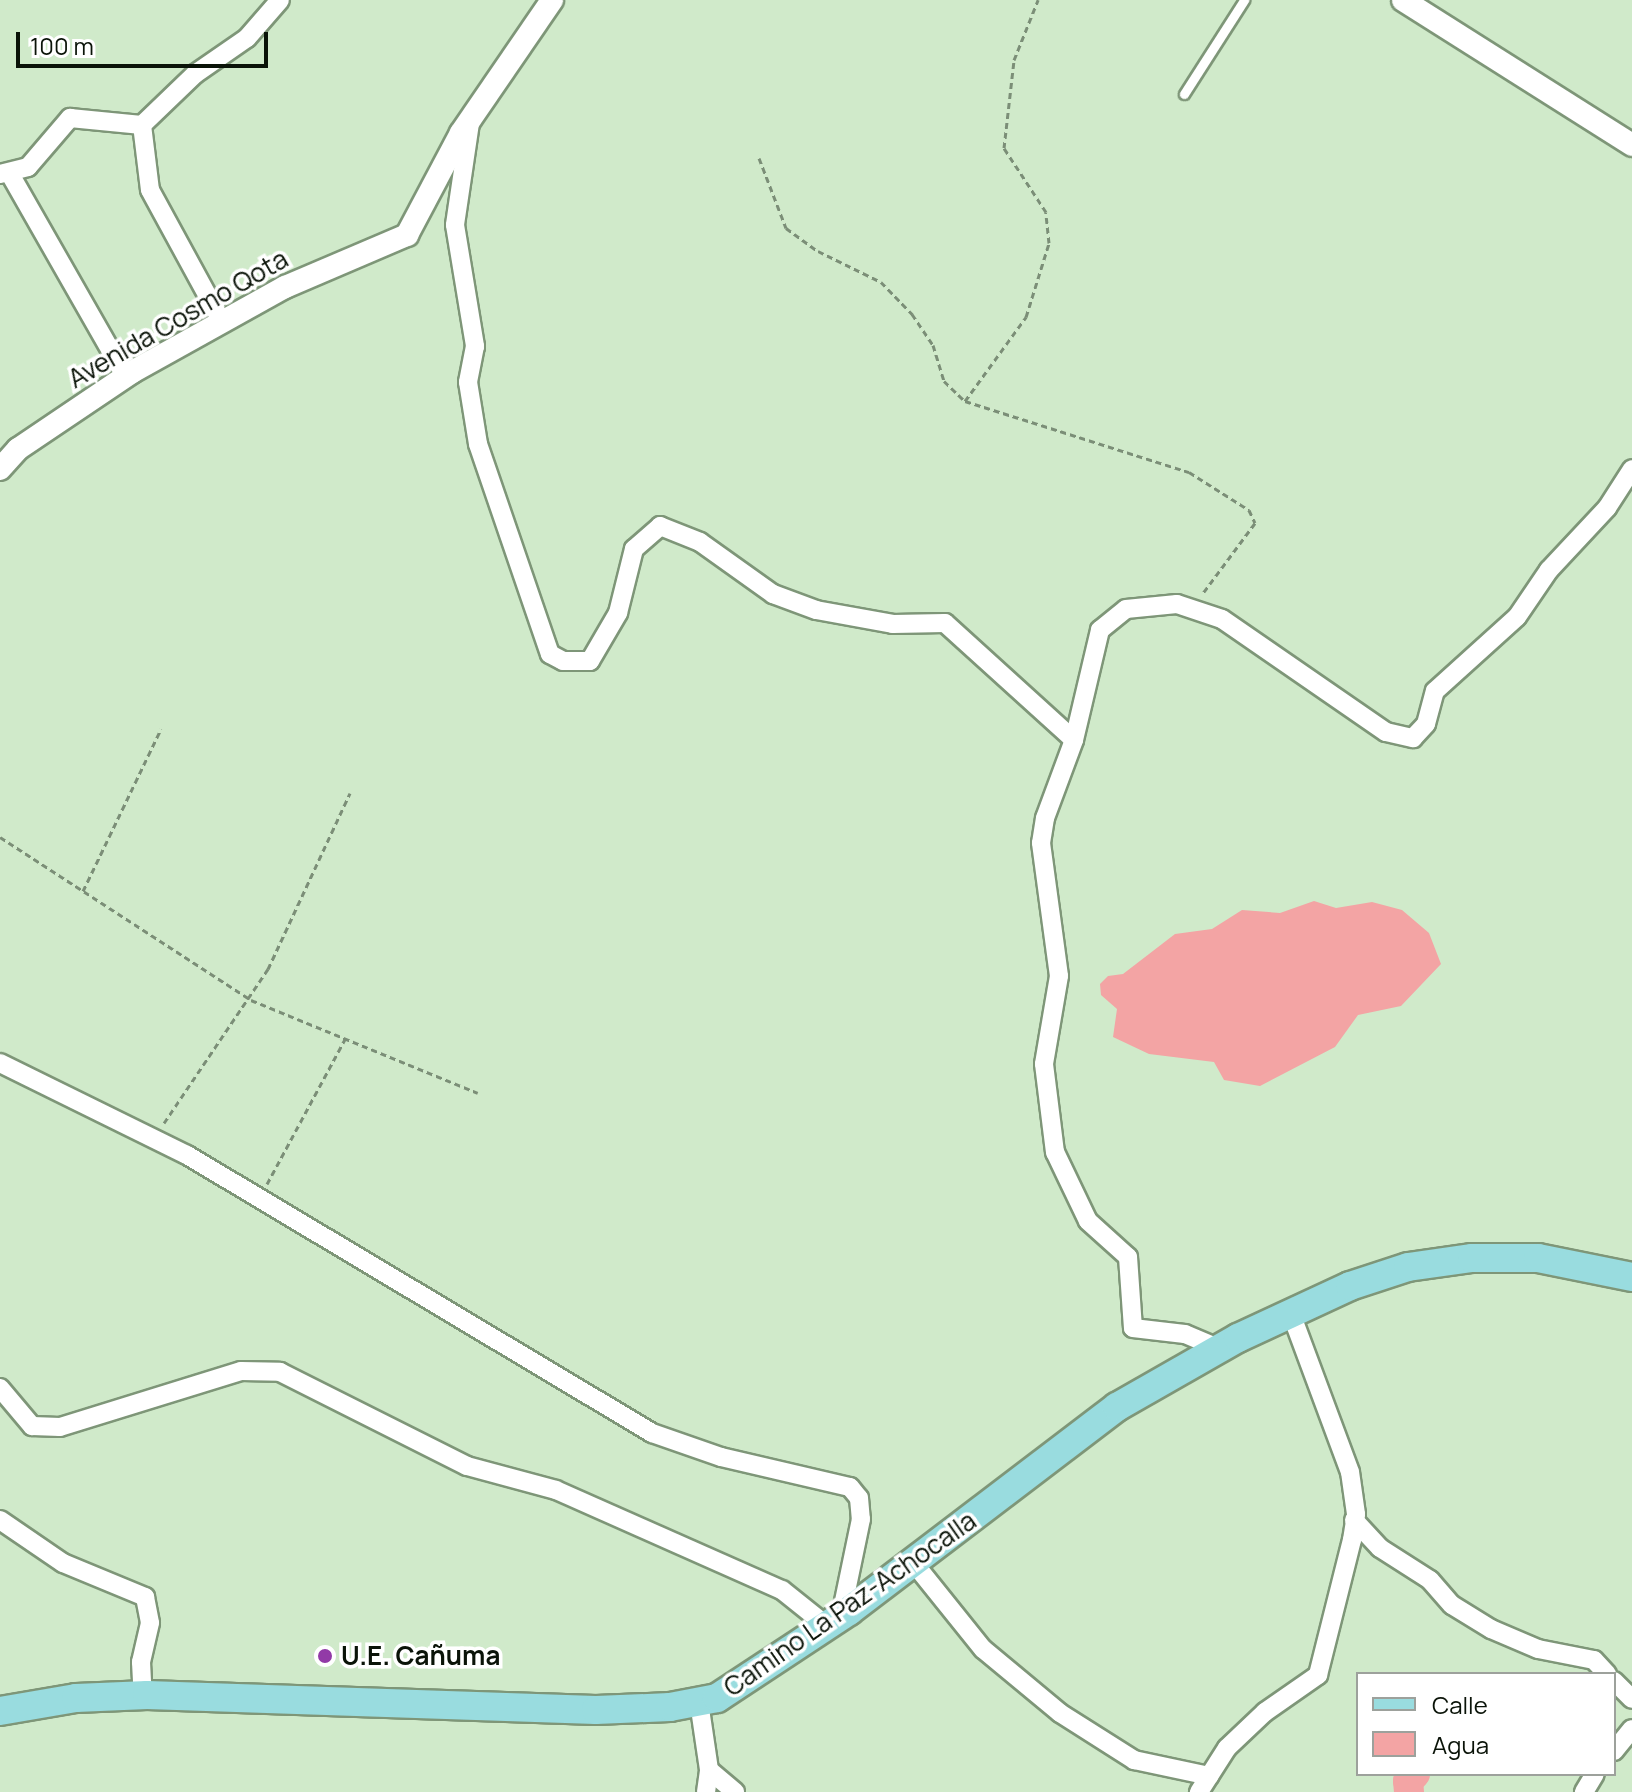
<!DOCTYPE html>
<html>
<head>
<meta charset="utf-8">
<style>
  body { margin:0 }
  #map { position:relative; width:1632px; height:1792px; overflow:hidden; background:#d0eaca; font-family:Manrope,sans-serif }
  div>[style] { position:absolute }
  [style*='--x'] { left:calc(var(--x)*1px); top:calc(var(--y)*1px); width:calc(var(--w)*1px); rotate:calc(var(--a)*1deg) }
  .water>* { inset:0; background:#f3a4a4 }
  .river>* { height:30px; margin:-15px; padding:0 15px; transform-origin:15px; border-radius:15px; background:#f3a4a4 }
  .path>* { height:3px; margin-top:-1.5px; transform-origin:0; background:repeating-linear-gradient(90deg,#7b8e77 0 6px,transparent 0 10px) }
  .roads { filter:drop-shadow(2px 0 #7e9678) drop-shadow(-2px 0 #7e9678) drop-shadow(0 2px #7e9678) drop-shadow(0 -2px #7e9678) }
  .service>* { height:9px; margin:-4.5px; padding:0 4.5px; transform-origin:4.5px; border-radius:4.5px; background:#fff }
  .minor>* { height:18px; margin:-9px; padding:0 9px; transform-origin:9px; border-radius:9px; background:#fff }
  .tertiary>* { height:22px; margin:-11px; padding:0 11px; transform-origin:11px; border-radius:11px; background:#fff }
  .primary>* { height:28px; margin:-14px; padding:0 14px; transform-origin:14px; border-radius:14px; background:#99dcdf }
  .dots>* { width:22px; height:22px; translate:-50% -50%; box-sizing:border-box; border:4px solid #fff; border-radius:50% }
  span { translate:-50% -50%; white-space:nowrap; text-align:center; line-height:1.15; -webkit-text-stroke:7px #fff; paint-order:stroke }
  .street-label { font-size:26px; color:#0a1308 }
  .poi-label { font-size:26px; color:#0a1308; font-weight:700 }
  .left { translate:0 -50%; text-align:left }
  .legend { position:absolute; left:1356px; top:1672px; width:260px; height:104px; box-sizing:border-box; background:#fff; border:2px solid #9da19c; margin:0; padding:10px 14px; list-style:none; font-size:24px; color:#0a1308 }
  .legend li { display:flex; align-items:center; gap:16px; height:40px }
  .legend b { width:40px; border:2px solid #9da19c }
  .scale { position:absolute; left:16px; top:32px; width:252px; height:36px; box-sizing:border-box; border:4px solid #0a1308; border-top:0; padding-left:10px; font-size:24px; line-height:28px; white-space:nowrap; color:#0a1308; -webkit-text-stroke:6px #fff; paint-order:stroke }
</style>
</head>
<body>
<div id="map">
  <div class="water">
    <div style="clip-path:polygon(1314px 901px,1336px 908px,1372px 902px,1402px 910px,1429px 933px,1441px 964px,1401px 1006px,1358px 1015px,1335px 1047px,1260px 1086px,1224px 1080px,1214px 1062px,1149px 1054px,1113px 1037px,1117px 1009px,1101px 995px,1100px 984px,1108px 976px,1123px 974px,1175px 934px,1212px 929px,1242px 910px,1280px 913px)"></div>
  </div>
  <div class="river">
    <div style="--x:1409;--y:1792;--w:11;--a:-95"></div>
    <div style="--x:1408;--y:1781;--w:10;--a:-45"></div>
  </div>
  <div class="path">
    <div style="--x:759;--y:158;--w:75;--a:68.9"></div>
    <div style="--x:786;--y:228;--w:39;--a:36"></div>
    <div style="--x:818;--y:251;--w:70;--a:26.2"></div>
    <div style="--x:881;--y:282;--w:45;--a:45.9"></div>
    <div style="--x:912;--y:314;--w:37;--a:56"></div>
    <div style="--x:933;--y:345;--w:38;--a:73"></div>
    <div style="--x:944;--y:381;--w:29;--a:44"></div>
    <div style="--x:965;--y:401;--w:235;--a:17.6"></div>
    <div style="--x:1189;--y:472;--w:71;--a:32.3"></div>
    <div style="--x:1249;--y:510;--w:14;--a:65"></div>
    <div style="--x:1255;--y:523;--w:87;--a:126.6"></div>
    <div style="--x:965;--y:401;--w:104;--a:-54"></div>
    <div style="--x:1026;--y:317;--w:77;--a:-72.7"></div>
    <div style="--x:1049;--y:243;--w:31;--a:-96"></div>
    <div style="--x:1046;--y:212;--w:77;--a:-123.3"></div>
    <div style="--x:1004;--y:148;--w:89;--a:-83.5"></div>
    <div style="--x:1014;--y:60;--w:65;--a:-68.2"></div>
    <div style="--x:0;--y:837;--w:299;--a:33"></div>
    <div style="--x:251;--y:1000;--w:245;--a:22.3"></div>
    <div style="--x:83;--y:891;--w:180;--a:-64.3"></div>
    <div style="--x:164;--y:1123;--w:186;--a:-56"></div>
    <div style="--x:268;--y:969;--w:194;--a:-65"></div>
    <div style="--x:267;--y:1184;--w:165;--a:-61.7"></div>
  </div>
  <div class="roads">
    <div class="service">
      <div style="--x:1184;--y:94;--w:112;--a:-57.4"></div>
    </div>
    <div class="minor">
      <div style="--x:470;--y:123;--w:103;--a:98.4"></div>
      <div style="--x:455;--y:225;--w:123;--a:80.6"></div>
      <div style="--x:475;--y:346;--w:37;--a:101"></div>
      <div style="--x:468;--y:382;--w:63;--a:80.8"></div>
      <div style="--x:478;--y:444;--w:222;--a:71.1"></div>
      <div style="--x:550;--y:654;--w:15;--a:28"></div>
      <div style="--x:563;--y:661;--w:27;--a:0"></div>
      <div style="--x:590;--y:661;--w:56;--a:-59.7"></div>
      <div style="--x:618;--y:613;--w:66;--a:-76"></div>
      <div style="--x:634;--y:549;--w:35;--a:-41"></div>
      <div style="--x:660;--y:526;--w:43;--a:21.8"></div>
      <div style="--x:700;--y:542;--w:90;--a:35.5"></div>
      <div style="--x:773;--y:594;--w:46;--a:20.4"></div>
      <div style="--x:816;--y:610;--w:78;--a:10.3"></div>
      <div style="--x:893;--y:624;--w:52;--a:-1.1"></div>
      <div style="--x:945;--y:623;--w:174;--a:42.2"></div>
      <div style="--x:1074;--y:740;--w:83;--a:110.4"></div>
      <div style="--x:1045;--y:818;--w:25;--a:99"></div>
      <div style="--x:1041;--y:843;--w:134;--a:82.3"></div>
      <div style="--x:1059;--y:976;--w:89;--a:99.7"></div>
      <div style="--x:1044;--y:1064;--w:89;--a:82.9"></div>
      <div style="--x:1055;--y:1152;--w:76;--a:64.4"></div>
      <div style="--x:1088;--y:1221;--w:54;--a:42"></div>
      <div style="--x:1128;--y:1257;--w:71;--a:86"></div>
      <div style="--x:1133;--y:1328;--w:52;--a:6.6"></div>
      <div style="--x:1185;--y:1334;--w:36;--a:23"></div>
      <div style="--x:142;--y:125;--w:74;--a:-43.9"></div>
      <div style="--x:195;--y:74;--w:63;--a:-34.7"></div>
      <div style="--x:247;--y:38;--w:50;--a:-49"></div>
      <div style="--x:0;--y:174;--w:29;--a:-14"></div>
      <div style="--x:28;--y:167;--w:65;--a:-49.4"></div>
      <div style="--x:70;--y:118;--w:72;--a:5.6"></div>
      <div style="--x:142;--y:125;--w:65;--a:83"></div>
      <div style="--x:150;--y:190;--w:150;--a:61.4"></div>
      <div style="--x:10;--y:174;--w:232;--a:60.3"></div>
      <div style="--x:1074;--y:740;--w:113;--a:-76.7"></div>
      <div style="--x:1100;--y:630;--w:33;--a:-39"></div>
      <div style="--x:1126;--y:609;--w:51;--a:-5.6"></div>
      <div style="--x:1177;--y:604;--w:47;--a:18.4"></div>
      <div style="--x:1222;--y:619;--w:199;--a:34.6"></div>
      <div style="--x:1386;--y:732;--w:28;--a:13"></div>
      <div style="--x:1413;--y:738;--w:19;--a:-47"></div>
      <div style="--x:1426;--y:724;--w:34;--a:-75"></div>
      <div style="--x:1435;--y:691;--w:110;--a:-42.1"></div>
      <div style="--x:1517;--y:617;--w:57;--a:-55.8"></div>
      <div style="--x:1549;--y:570;--w:85;--a:-46.9"></div>
      <div style="--x:1607;--y:508;--w:46;--a:-57.3"></div>
      <div style="--x:0;--y:1063;--w:208;--a:26.2"></div>
      <div style="--x:187;--y:1155;--w:542;--a:30.87"></div>
      <div style="--x:652;--y:1433;--w:73;--a:19.2"></div>
      <div style="--x:721;--y:1457;--w:132;--a:13.1"></div>
      <div style="--x:850;--y:1487;--w:14;--a:51"></div>
      <div style="--x:859;--y:1498;--w:21;--a:85"></div>
      <div style="--x:861;--y:1519;--w:99;--a:101.7"></div>
      <div style="--x:0;--y:1388;--w:50;--a:49.9"></div>
      <div style="--x:32;--y:1426;--w:28;--a:2"></div>
      <div style="--x:60;--y:1427;--w:189;--a:-17.2"></div>
      <div style="--x:241;--y:1371;--w:39;--a:1"></div>
      <div style="--x:280;--y:1372;--w:209;--a:26.7"></div>
      <div style="--x:467;--y:1466;--w:92;--a:15.1"></div>
      <div style="--x:556;--y:1490;--w:247;--a:23.9"></div>
      <div style="--x:782;--y:1590;--w:58;--a:38.7"></div>
      <div style="--x:0;--y:1520;--w:76;--a:34.3"></div>
      <div style="--x:63;--y:1563;--w:89;--a:22.5"></div>
      <div style="--x:145;--y:1597;--w:26;--a:79"></div>
      <div style="--x:150;--y:1623;--w:40;--a:103"></div>
      <div style="--x:141;--y:1662;--w:33;--a:87"></div>
      <div style="--x:1354;--y:1520;--w:38;--a:47"></div>
      <div style="--x:1380;--y:1548;--w:59;--a:32.6"></div>
      <div style="--x:1430;--y:1580;--w:33;--a:49"></div>
      <div style="--x:1452;--y:1605;--w:46;--a:31.6"></div>
      <div style="--x:1491;--y:1629;--w:51;--a:23.1"></div>
      <div style="--x:1538;--y:1649;--w:57;--a:11.1"></div>
      <div style="--x:1594;--y:1660;--w:19;--a:47"></div>
      <div style="--x:913;--y:1562;--w:112;--a:51.2"></div>
      <div style="--x:983;--y:1649;--w:100;--a:39.7"></div>
      <div style="--x:1060;--y:1713;--w:88;--a:32.4"></div>
      <div style="--x:1134;--y:1760;--w:77;--a:12"></div>
      <div style="--x:1614;--y:1681;--w:25;--a:45"></div>
      <div style="--x:699;--y:1702;--w:69;--a:81.6"></div>
      <div style="--x:709;--y:1770;--w:34;--a:40"></div>
      <div style="--x:1614;--y:1751;--w:28;--a:-51"></div>
      <div style="--x:706;--y:1792;--w:22;--a:-82"></div>
      <div style="--x:1199;--y:1792;--w:52;--a:-57.5"></div>
      <div style="--x:1227;--y:1748;--w:52;--a:-43.5"></div>
      <div style="--x:1265;--y:1712;--w:65;--a:-34.9"></div>
      <div style="--x:1318;--y:1675;--w:139;--a:-75.9"></div>
      <div style="--x:1352;--y:1540;--w:26;--a:-81"></div>
      <div style="--x:1356;--y:1514;--w:42;--a:-98.1"></div>
      <div style="--x:1350;--y:1472;--w:170;--a:-110.4"></div>
      <div style="--x:1584;--y:1792;--w:21;--a:-59"></div>
    </div>
    <div class="tertiary">
      <div style="--x:1403;--y:0;--w:271;--a:32.3"></div>
      <div style="--x:0;--y:469;--w:27;--a:-48"></div>
      <div style="--x:18;--y:449;--w:138;--a:-34"></div>
      <div style="--x:132;--y:372;--w:175;--a:-29.1"></div>
      <div style="--x:285;--y:287;--w:133;--a:-23.1"></div>
      <div style="--x:407;--y:235;--w:115;--a:-62.1"></div>
      <div style="--x:461;--y:133;--w:161;--a:-55.6"></div>
    </div>
    <div class="primary">
      <div style="--x:0;--y:1711;--w:77;--a:-9.7"></div>
      <div style="--x:76;--y:1698;--w:71;--a:-2.4"></div>
      <div style="--x:147;--y:1695;--w:449;--a:1.9"></div>
      <div style="--x:596;--y:1710;--w:74;--a:-2.3"></div>
      <div style="--x:670;--y:1707;--w:48;--a:-10.8"></div>
      <div style="--x:717;--y:1698;--w:158;--a:-33.4"></div>
      <div style="--x:849;--y:1611;--w:337;--a:-37.3"></div>
      <div style="--x:1117;--y:1407;--w:139;--a:-29.7"></div>
      <div style="--x:1238;--y:1338;--w:123;--a:-24.9"></div>
      <div style="--x:1350;--y:1286;--w:61;--a:-18.1"></div>
      <div style="--x:1408;--y:1267;--w:65;--a:-8"></div>
      <div style="--x:1472;--y:1258;--w:66;--a:0"></div>
      <div style="--x:1538;--y:1258;--w:96;--a:11.4"></div>
    </div>
  </div>
  <div class="dots">
    <div style="left:325px;top:1656px;background:#923aa7"></div>
  </div>
  <div class="street-label">
    <span style="left:178px;top:319px;rotate:-30deg">Avenida Cosmo Qota</span>
    <span style="left:850px;top:1604px;rotate:-35deg">Camino La Paz-Achocalla</span>
  </div>
  <div class="poi-label">
    <span class="left" style="left:341px;top:1656px">U.E. Cañuma</span>
  </div>
  <ul class="legend">
  <li><b style="height:10px;background:#99dcdf"></b>Calle</li>
  <li><b style="height:22px;background:#f3a4a4"></b>Agua</li>
  </ul>
  <div class="scale">100 m</div>
</div>
</body>
</html>
